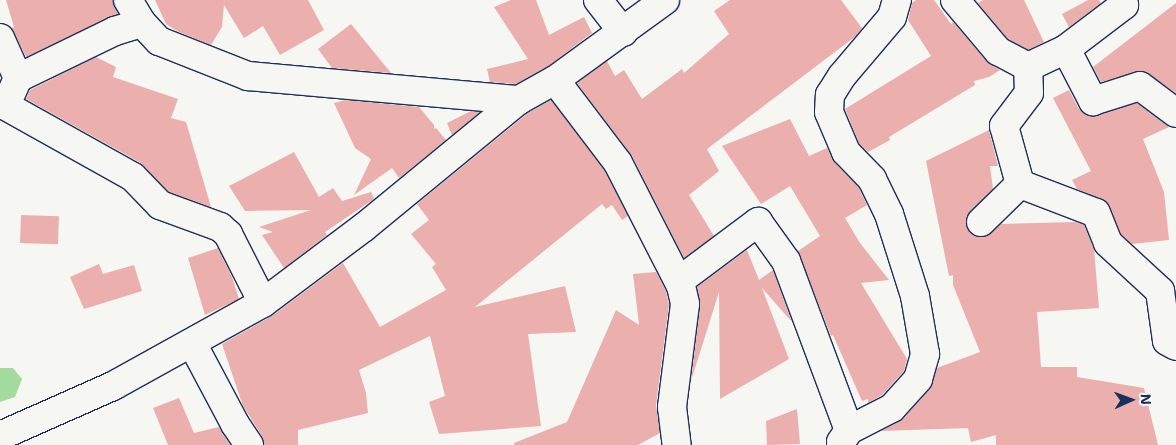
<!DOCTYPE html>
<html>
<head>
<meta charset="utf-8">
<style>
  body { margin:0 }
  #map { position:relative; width:1176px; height:445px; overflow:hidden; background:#f6f6f2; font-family:"Shantell Sans",sans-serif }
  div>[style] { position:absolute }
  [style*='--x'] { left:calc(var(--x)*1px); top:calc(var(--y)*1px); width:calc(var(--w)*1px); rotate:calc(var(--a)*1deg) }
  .green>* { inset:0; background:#a4db9f }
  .building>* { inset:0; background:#ebafad; transform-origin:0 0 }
  .roads { filter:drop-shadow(1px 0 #1b2f5e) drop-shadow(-1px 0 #1b2f5e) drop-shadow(0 1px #1b2f5e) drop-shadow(0 -1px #1b2f5e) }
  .minor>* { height:28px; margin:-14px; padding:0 14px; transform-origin:14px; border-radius:14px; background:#f6f6f2 }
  span { translate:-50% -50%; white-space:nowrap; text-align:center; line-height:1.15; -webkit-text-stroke:4px #f6f6f2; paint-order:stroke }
  .north { position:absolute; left:1106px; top:375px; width:50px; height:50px; -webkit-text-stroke:4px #f6f6f2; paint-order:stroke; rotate:88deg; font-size:14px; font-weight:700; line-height:20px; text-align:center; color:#1b2f5e }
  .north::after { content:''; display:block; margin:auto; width:18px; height:22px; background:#1b2f5e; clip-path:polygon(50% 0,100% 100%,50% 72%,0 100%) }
</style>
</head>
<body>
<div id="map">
  <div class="green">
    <div style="clip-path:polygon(0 368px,13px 368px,22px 379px,15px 397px,0 402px)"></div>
  </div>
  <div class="building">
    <div style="clip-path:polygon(6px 0,112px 0,118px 14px,26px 57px,12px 28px,14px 27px)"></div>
    <div style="clip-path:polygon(155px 0,308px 0,324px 30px,280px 55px,263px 26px,244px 38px,224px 5px,222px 27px,211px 45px,177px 31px,166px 24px)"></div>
    <div style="clip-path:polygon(511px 0,536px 0,549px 35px,584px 17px,592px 33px,547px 67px,516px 84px,490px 82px,487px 69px,528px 59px,494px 7px)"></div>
    <div style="clip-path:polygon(730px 0,841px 0,862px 28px,856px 36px,707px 149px,719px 171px,689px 195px,714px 236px,684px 258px,632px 156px,577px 83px,607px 61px,615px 76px,624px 70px,642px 99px,682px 69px,684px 73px,729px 34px,714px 11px)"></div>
    <div style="clip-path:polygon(916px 0,934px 0,951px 24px,953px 22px,986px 61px,1000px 70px,989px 77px,974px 81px,975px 85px,889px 137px,890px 140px,868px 152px,859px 143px,845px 109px,931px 56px,908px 20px,912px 3px)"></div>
    <div style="clip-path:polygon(983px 0,1024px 0,1044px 42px,1028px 50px,1008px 39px,978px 3px)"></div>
    <div style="clip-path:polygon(1088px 0,1099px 0,1101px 3px,1069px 27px,1062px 14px)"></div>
    <div style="clip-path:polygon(1176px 3px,1176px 93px,1142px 71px,1101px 82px,1093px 67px)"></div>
    <div style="clip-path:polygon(351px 24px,391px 73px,332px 68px,318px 49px)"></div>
    <div style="clip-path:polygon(96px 57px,116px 67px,113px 77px,178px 99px,171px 118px,186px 122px,211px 207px,169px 192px,141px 163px,26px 99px,30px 90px)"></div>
    <div style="clip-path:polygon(1069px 90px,1079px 109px,1090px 116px,1137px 103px,1169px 127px,1143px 139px,1164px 192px,1169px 240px,1132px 244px,1121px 234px,1107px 202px,1077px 189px,1072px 180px,1091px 171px,1053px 98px)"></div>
    <div style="clip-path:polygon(346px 100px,419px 107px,434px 125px,434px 129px,436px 128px,446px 140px,399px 178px,392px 168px,354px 195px,371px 159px,355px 148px,334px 103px)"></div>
    <div style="clip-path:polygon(551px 100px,605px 171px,628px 216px,622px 220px,612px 205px,606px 209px,602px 204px,475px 307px,565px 286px,576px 332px,528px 334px,541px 426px,439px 434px,429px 402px,445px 396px,430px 336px,359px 370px,366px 393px,368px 413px,298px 430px,298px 445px,264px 445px,262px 436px,243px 406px,222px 344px,272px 316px,343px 263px,380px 327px,446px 290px,432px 267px,436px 264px,411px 234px,429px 220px,417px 204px,528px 113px)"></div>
    <div style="clip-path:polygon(471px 111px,480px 112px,452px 135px,447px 123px)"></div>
    <div style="clip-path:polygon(790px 119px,809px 156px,827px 148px,835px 163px,859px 188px,867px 205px,845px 218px,860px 243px,889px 280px,861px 283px,907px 359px,904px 371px,882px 395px,868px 403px,868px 399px,862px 401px,833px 335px,831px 336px,798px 251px,820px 236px,790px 186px,761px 204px,722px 146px)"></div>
    <div style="clip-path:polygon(989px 130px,998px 166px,990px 166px,993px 189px,966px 217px,966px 225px,970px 233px,976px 237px,984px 237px,1001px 224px,1075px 222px,1084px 225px,1094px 249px,1099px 308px,1037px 312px,1041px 367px,1077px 367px,1077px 377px,1144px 388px,1158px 445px,996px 445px,996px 435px,971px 442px,968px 428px,881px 431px,903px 419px,930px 389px,937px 368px,980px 352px,953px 285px,953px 275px,949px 276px,926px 161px)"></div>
    <div style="clip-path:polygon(294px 152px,319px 197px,333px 188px,342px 201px,371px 192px,374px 199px,325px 232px,327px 235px,284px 268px,262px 235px,273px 232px,259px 227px,311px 210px,245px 211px,229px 186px)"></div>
    <div style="left:21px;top:215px;width:38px;height:28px;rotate:2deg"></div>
    <div style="clip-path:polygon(218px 248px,232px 277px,239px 299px,205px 315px,188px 258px)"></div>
    <div style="clip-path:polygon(747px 250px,759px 280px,773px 270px,792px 322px,762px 288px,789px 359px,720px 399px,719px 292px,691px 381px,700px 306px,697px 287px)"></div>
    <div style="clip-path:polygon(99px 264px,103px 274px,134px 265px,142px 291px,84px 309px,70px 277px)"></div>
    <div style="clip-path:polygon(656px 272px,666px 291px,669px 305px,656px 405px,660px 433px,638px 445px,514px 445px,514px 443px,567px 422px,616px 310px,639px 325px,633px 274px)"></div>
    <div style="clip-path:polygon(179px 398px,194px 433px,219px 427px,230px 445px,168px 445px,153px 408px)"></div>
    <div style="clip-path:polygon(797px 409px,800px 444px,767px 445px,766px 421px)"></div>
  </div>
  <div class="roads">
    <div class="minor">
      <div style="--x:128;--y:0;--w:27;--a:59"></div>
      <div style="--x:598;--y:0;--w:41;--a:52"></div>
      <div style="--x:955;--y:0;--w:67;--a:49.9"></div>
      <div style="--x:998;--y:51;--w:34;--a:28"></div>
      <div style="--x:1028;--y:67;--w:42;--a:-25.3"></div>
      <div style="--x:1066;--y:49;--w:73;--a:-37.2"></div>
      <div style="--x:1124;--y:5;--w:5;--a:-112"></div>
      <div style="--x:0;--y:38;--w:44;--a:65.8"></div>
      <div style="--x:18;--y:78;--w:17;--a:114"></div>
      <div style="--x:1066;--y:49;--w:59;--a:62.6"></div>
      <div style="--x:1093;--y:101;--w:49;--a:-17.7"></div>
      <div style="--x:1140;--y:86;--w:45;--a:36.9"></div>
      <div style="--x:18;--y:78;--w:108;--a:-25.9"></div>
      <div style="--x:115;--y:31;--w:28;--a:-17"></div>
      <div style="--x:142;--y:23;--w:25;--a:47"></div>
      <div style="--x:159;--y:41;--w:96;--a:21.5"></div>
      <div style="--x:248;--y:76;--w:272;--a:5.1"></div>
      <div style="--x:555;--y:80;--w:104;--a:52.8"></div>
      <div style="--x:618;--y:163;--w:138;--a:62.9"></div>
      <div style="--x:681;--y:286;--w:18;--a:77"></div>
      <div style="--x:685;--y:304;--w:104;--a:97.2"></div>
      <div style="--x:672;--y:407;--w:38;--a:83"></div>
      <div style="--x:6;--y:106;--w:145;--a:29.2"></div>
      <div style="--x:133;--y:177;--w:39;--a:46"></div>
      <div style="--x:160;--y:205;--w:64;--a:20.1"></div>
      <div style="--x:220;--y:227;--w:11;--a:41"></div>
      <div style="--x:228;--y:234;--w:77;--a:63.1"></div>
      <div style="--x:1020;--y:184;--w:60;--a:-105.4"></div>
      <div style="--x:1004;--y:126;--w:41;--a:-52.9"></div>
      <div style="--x:1029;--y:93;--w:26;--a:-92"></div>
      <div style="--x:981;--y:222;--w:54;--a:-44.3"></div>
      <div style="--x:1020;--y:184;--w:81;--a:20.9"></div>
      <div style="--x:1096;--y:213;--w:32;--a:68"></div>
      <div style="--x:1108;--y:243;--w:71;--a:42.7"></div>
      <div style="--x:1160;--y:291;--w:50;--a:82"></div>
      <div style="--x:1167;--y:341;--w:10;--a:29"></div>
      <div style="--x:679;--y:281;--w:99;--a:-36.8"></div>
      <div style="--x:758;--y:222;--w:48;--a:54.3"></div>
      <div style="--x:786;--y:261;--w:180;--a:69.6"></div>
      <div style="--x:192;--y:343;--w:92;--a:62"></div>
      <div style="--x:235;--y:424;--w:25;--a:56"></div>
      <div style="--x:0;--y:436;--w:124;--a:-23.9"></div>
      <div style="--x:113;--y:386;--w:171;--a:-29"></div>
      <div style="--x:263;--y:303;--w:125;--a:-36.9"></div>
      <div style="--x:363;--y:228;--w:202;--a:-39.4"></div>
      <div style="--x:519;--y:100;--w:41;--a:-29.1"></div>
      <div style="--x:555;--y:80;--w:136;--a:-36"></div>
      <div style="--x:842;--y:445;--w:3;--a:-108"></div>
      <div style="--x:841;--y:442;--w:14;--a:-56"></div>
      <div style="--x:849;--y:430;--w:48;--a:-27.1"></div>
      <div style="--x:892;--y:408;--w:39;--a:-48"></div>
      <div style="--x:918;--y:379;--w:26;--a:-74"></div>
      <div style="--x:925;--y:354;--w:59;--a:-99.8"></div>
      <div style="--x:915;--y:296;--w:86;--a:-107.6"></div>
      <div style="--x:889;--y:214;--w:39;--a:-116"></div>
      <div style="--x:872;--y:179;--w:37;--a:-134"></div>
      <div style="--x:846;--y:152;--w:43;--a:-113"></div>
      <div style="--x:829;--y:112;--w:17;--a:-87"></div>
      <div style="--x:830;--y:95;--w:22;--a:-58"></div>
      <div style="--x:842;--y:76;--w:77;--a:-49.7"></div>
      <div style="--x:892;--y:17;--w:18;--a:-74"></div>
    </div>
  </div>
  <div class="north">N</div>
</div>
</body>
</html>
